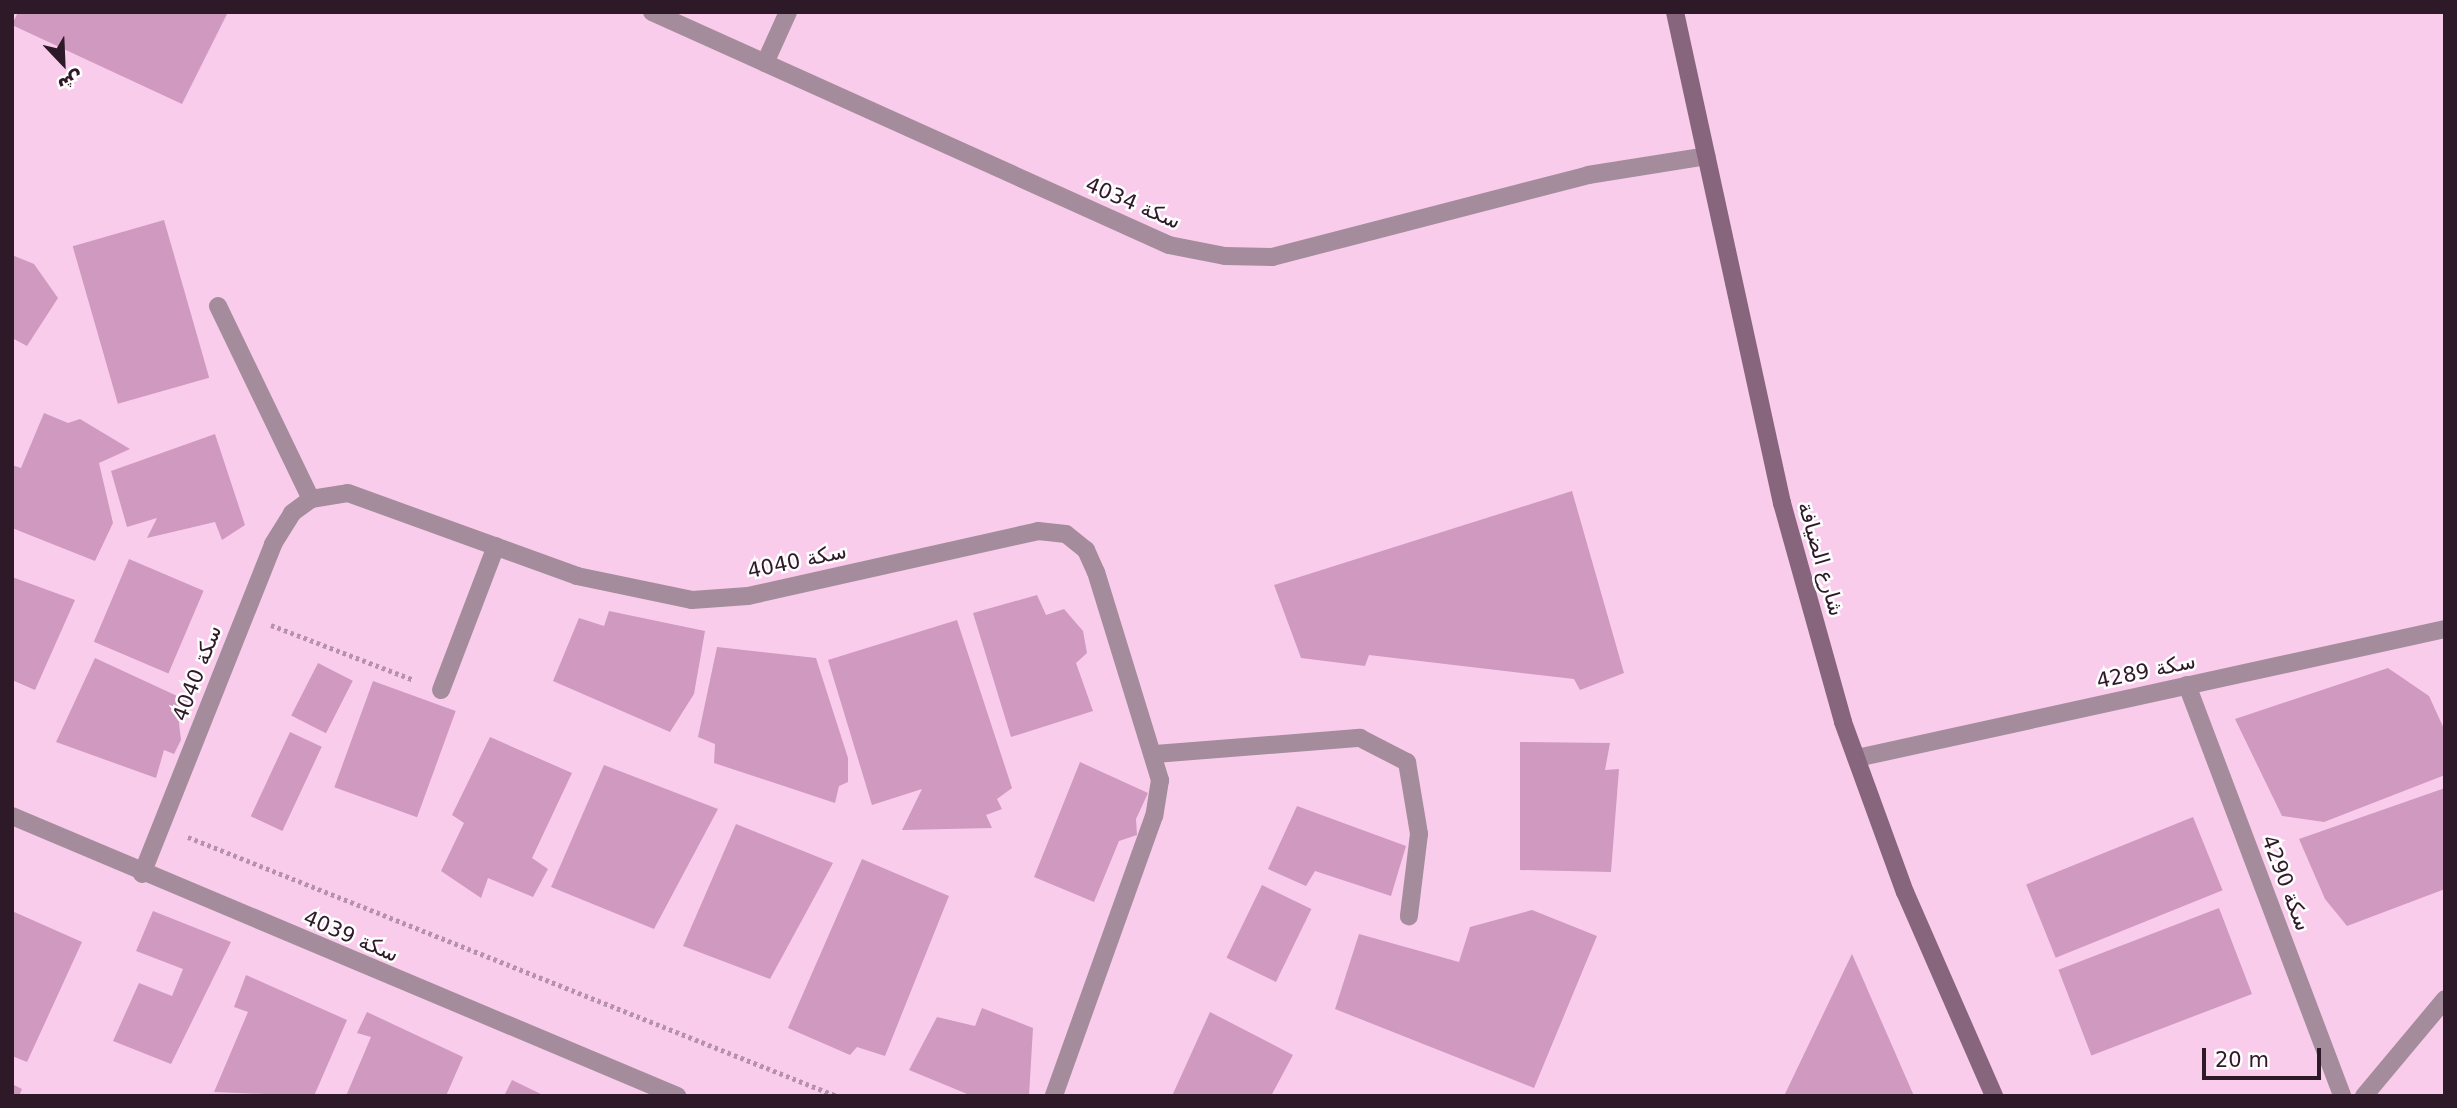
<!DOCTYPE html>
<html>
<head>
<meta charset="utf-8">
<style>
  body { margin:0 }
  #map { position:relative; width:2457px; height:1108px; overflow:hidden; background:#faccec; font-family:"DejaVu Sans",Vazirmatn,sans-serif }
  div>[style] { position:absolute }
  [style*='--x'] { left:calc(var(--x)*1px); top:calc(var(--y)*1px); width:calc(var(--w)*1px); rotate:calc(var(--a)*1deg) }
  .building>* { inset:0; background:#d099c0; transform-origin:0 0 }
  .path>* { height:4.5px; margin-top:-2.25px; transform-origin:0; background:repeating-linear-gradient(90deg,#b691ab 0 3.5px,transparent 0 7px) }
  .lane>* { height:18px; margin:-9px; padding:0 9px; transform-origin:9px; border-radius:9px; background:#a48c9c }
  .street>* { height:18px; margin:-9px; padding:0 9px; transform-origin:9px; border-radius:9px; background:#a48c9c }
  .secondary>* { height:18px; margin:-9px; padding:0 9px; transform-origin:9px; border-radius:9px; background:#87657d }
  span { translate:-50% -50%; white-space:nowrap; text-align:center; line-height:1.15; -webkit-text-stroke:5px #fdfdfd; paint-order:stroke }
  .street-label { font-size:21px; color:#2e1928 }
  .frame { position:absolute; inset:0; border:14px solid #2e1928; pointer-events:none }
  .north { position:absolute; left:28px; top:28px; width:70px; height:70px; -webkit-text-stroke:5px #fdfdfd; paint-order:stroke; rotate:157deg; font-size:19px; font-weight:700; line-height:28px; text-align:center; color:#2e1928 }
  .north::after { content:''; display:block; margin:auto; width:24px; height:32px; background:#2e1928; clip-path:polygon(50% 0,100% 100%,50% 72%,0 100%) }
  .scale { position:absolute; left:2202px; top:1048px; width:119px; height:32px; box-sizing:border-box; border:4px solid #2e1928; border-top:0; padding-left:9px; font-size:21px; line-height:24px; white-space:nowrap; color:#2e1928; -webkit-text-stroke:5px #fdfdfd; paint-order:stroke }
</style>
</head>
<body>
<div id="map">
  <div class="building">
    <div style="clip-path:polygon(18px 12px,228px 12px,182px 104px,12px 25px)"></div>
    <div style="left:164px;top:220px;width:164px;height:95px;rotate:74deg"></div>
    <div style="clip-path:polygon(12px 255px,34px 264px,58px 298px,27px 346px,12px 338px)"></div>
    <div style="clip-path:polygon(44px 413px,68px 423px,80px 419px,130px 449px,99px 463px,113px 523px,95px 561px,12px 528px,12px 465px,21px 468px)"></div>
    <div style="clip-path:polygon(215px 434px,245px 525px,222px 540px,215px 522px,147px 538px,157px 518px,127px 527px,111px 471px)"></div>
    <div style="clip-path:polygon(1572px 491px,1624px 673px,1580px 690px,1574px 679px,1369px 655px,1365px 666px,1301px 658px,1274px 585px)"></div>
    <div style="left:129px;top:559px;width:81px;height:90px;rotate:23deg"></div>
    <div style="clip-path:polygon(12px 577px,75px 600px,35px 690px,12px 680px)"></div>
    <div style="clip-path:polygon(1037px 595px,1046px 615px,1064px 609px,1083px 631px,1087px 653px,1076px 663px,1093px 711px,1011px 737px,973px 613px)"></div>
    <div style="clip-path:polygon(609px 611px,705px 631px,694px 694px,670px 732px,553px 681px,579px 618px,604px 626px)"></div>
    <div style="clip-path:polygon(957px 620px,1012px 788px,997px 799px,1002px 809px,986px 815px,992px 828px,902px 830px,922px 789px,872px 805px,828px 660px)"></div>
    <div style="clip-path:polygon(717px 647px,816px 658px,848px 758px,848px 782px,839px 786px,835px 803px,714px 763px,715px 744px,698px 737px)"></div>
    <div style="clip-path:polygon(95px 658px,188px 701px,179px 723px,181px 740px,174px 754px,164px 750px,156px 778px,56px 742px)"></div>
    <div style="left:318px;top:663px;width:39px;height:59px;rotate:27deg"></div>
    <div style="clip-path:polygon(2388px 668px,2429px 696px,2445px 731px,2445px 775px,2324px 822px,2282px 816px,2235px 719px)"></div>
    <div style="left:373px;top:681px;width:88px;height:113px;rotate:20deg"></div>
    <div style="left:290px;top:732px;width:35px;height:93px;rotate:25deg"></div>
    <div style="clip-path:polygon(490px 737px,572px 773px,532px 858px,548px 869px,533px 897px,488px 878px,481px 898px,441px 871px,464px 823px,452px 815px)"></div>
    <div style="clip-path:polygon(1520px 742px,1610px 743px,1605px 770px,1619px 769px,1611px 872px,1520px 870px)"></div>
    <div style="clip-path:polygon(1080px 762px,1148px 793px,1136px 819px,1137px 835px,1119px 841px,1094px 902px,1034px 877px)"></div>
    <div style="clip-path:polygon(604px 765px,718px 809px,654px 929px,551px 887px)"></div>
    <div style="clip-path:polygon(2445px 788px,2445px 889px,2347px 926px,2325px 899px,2299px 839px)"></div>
    <div style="clip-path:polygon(1297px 806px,1406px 846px,1391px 896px,1315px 871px,1306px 886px,1268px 869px)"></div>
    <div style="left:2193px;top:817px;width:79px;height:180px;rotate:68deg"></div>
    <div style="clip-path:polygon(736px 824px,833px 863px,770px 979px,683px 946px)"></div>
    <div style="clip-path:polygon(862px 859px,949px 896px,885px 1056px,857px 1047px,850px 1055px,788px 1028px)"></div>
    <div style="left:1262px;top:885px;width:55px;height:81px;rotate:26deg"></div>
    <div style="left:2219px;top:908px;width:92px;height:172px;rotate:69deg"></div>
    <div style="clip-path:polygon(1532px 910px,1597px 936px,1534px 1088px,1335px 1009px,1359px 934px,1459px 962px,1470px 927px)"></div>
    <div style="clip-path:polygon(12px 911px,82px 942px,27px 1062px,12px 1056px)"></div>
    <div style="clip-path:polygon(153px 911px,231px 942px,171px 1064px,113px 1041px,139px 983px,172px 996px,183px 969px,136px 951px)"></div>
    <div style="clip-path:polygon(1852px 954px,1914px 1096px,1784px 1096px)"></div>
    <div style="clip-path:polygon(246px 975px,347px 1020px,314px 1096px,214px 1092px,248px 1012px,234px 1007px)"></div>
    <div style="clip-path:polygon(982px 1008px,1033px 1028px,1029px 1096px,972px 1096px,909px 1070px,937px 1017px,975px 1026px)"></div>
    <div style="clip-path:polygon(367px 1012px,463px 1057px,446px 1096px,346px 1096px,371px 1037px,357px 1033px)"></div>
    <div style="clip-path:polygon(1210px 1012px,1293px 1055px,1271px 1096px,1172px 1096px)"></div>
    <div style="clip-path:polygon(512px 1080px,545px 1096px,504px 1096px)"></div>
    <div style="clip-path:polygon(12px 1084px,22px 1089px,19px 1096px,12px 1096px)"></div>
  </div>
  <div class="path">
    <div style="--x:271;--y:625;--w:153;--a:21"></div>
    <div style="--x:188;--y:837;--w:699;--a:21.76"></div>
  </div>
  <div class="lane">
    <div style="--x:441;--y:690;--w:154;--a:-69.1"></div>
  </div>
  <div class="street">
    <div style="--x:652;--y:12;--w:567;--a:24.26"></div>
    <div style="--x:1169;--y:245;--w:57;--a:11.1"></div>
    <div style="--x:1225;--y:256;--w:47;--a:1.2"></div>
    <div style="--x:1272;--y:257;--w:326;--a:-14.5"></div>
    <div style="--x:1588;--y:175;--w:120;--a:-9.1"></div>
    <div style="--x:765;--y:63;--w:56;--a:-65.7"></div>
    <div style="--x:218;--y:306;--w:214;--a:64.3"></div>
    <div style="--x:2187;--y:685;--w:439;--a:69.3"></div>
    <div style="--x:1155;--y:754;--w:206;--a:-4.5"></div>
    <div style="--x:1360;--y:738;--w:53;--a:27.1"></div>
    <div style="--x:1407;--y:762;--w:73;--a:80.5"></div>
    <div style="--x:1419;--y:834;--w:83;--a:97"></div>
    <div style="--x:1857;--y:758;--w:602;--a:-12.37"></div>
    <div style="--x:12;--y:816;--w:722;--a:22.83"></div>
    <div style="--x:142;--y:874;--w:355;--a:-68.3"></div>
    <div style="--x:273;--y:544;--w:36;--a:-58"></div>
    <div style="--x:292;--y:513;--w:24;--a:-36"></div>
    <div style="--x:311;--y:499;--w:37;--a:-9"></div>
    <div style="--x:348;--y:493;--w:244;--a:19.9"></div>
    <div style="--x:577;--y:576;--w:117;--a:11.8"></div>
    <div style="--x:692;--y:600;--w:56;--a:-4.1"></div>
    <div style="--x:748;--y:596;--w:297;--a:-12.6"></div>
    <div style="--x:1038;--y:531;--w:28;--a:6"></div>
    <div style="--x:1066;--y:534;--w:26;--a:39"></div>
    <div style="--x:1086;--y:550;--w:24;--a:66"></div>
    <div style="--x:1096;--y:572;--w:218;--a:72.9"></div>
    <div style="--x:1160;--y:780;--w:36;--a:99"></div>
    <div style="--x:1154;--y:816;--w:297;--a:109.7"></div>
    <div style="--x:2364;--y:1096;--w:126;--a:-50.1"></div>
  </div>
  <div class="secondary">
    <div style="--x:1675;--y:12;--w:503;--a:77.71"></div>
    <div style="--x:1782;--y:503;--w:227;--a:74.4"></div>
    <div style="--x:1843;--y:722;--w:181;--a:70"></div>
    <div style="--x:1905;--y:892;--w:223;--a:66.4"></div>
  </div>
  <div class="street-label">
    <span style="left:1133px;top:203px;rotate:23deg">سكة 4034</span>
    <span style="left:1821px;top:559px;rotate:74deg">شارع الضيافة</span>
    <span style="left:797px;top:561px;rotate:-12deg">سكة 4040</span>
    <span style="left:2146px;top:671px;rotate:-12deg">سكة 4289</span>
    <span style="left:197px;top:673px;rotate:-69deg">سكة 4040</span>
    <span style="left:2286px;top:883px;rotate:69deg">سكة 4290</span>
    <span style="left:351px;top:936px;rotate:23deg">سكة 4039</span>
  </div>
  <div class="frame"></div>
  <div class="north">ش</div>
  <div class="scale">20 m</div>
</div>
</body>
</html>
